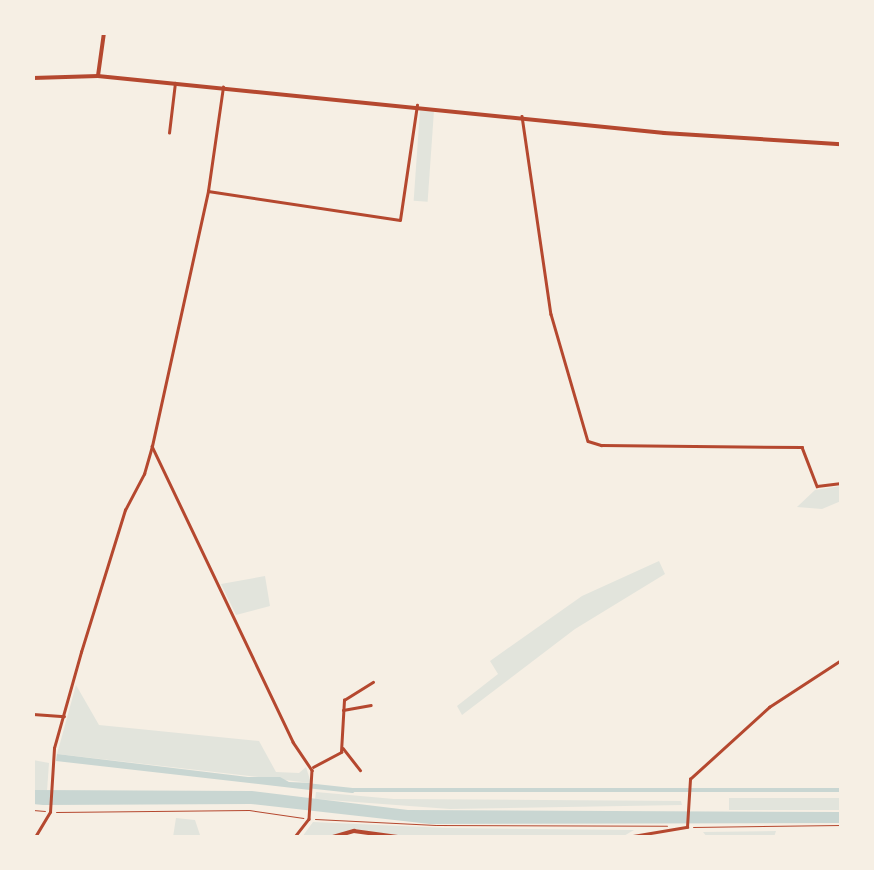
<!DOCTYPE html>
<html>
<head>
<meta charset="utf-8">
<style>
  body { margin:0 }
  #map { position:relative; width:874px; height:870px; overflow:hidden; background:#f6efe4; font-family:"IBM Plex Sans",sans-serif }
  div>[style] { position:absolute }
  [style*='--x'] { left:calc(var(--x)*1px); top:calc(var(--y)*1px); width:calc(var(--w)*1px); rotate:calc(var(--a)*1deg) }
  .green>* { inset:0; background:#e2e4dc; transform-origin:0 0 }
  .water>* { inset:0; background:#c9d6d2 }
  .canal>* { height:4.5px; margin:-2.25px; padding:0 2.25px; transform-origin:2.25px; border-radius:2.25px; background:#c9d6d2 }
  .path>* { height:1px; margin:-0.5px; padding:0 0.5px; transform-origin:0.5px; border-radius:0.5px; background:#b5482f }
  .minor>* { height:2.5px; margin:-1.25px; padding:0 1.25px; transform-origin:1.25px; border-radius:1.25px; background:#b5482f }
  .tertiary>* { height:3.5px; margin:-1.75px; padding:0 1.75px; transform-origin:1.75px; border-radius:1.75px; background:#b5482f }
  .secondary>* { height:3.5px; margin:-1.75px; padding:0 1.75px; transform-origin:1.75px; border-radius:1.75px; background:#b5482f }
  span { translate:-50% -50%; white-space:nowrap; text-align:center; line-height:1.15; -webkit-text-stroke:5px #f6efe4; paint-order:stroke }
  .frame { position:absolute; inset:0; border:35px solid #f6efe4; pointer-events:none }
</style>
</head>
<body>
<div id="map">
  <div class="green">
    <div style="left:420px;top:110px;width:14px;height:91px;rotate:4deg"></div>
    <div style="clip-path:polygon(841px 486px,841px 501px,822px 509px,797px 507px,815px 490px)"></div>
    <div style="clip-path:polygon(659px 561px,665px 574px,575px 629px,462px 715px,457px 706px,498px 674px,490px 661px,582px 596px)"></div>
    <div style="clip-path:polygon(265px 576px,270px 606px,236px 615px,221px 584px)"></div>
    <div style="clip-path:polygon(76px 685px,99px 725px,259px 741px,276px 772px,299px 773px,306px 767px,311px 783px,57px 754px)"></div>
    <div style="clip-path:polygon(33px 760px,49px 763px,47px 791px,33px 790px)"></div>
    <div style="clip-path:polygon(316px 792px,394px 799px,681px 801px,682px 805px,450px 809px,315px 799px)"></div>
    <div style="left:729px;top:798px;width:112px;height:12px"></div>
    <div style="clip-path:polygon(176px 818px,195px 820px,200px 835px,173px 837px)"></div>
    <div style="clip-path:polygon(313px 822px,446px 828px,634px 830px,622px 837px,418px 837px,353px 830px,329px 837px,302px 837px)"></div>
    <div style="clip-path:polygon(776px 831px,774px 837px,707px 837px,703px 832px)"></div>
  </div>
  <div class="water">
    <div style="clip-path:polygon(57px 754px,248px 777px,280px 777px,289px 782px,311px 783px,310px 790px,56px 761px)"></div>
    <div style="clip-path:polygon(33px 790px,252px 791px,408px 810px,841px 812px,841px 823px,430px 824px,251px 804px,43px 805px,33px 804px)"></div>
  </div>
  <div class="canal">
    <div style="--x:306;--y:785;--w:46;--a:6.2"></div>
    <div style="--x:352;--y:790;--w:489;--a:0"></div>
  </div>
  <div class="path">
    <div style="--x:33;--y:810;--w:12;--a:5"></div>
    <div style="--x:56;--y:812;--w:193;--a:-0.6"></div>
    <div style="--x:249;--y:810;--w:55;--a:8.4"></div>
    <div style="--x:315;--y:819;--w:121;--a:2.8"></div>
    <div style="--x:436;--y:825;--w:231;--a:0.2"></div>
    <div style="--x:693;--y:827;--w:148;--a:-0.8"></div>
  </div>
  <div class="minor">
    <div style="--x:522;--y:116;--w:200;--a:81.7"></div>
    <div style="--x:551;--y:314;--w:132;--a:73.8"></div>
    <div style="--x:588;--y:441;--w:14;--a:17"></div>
    <div style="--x:601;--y:445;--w:201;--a:0.6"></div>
    <div style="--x:802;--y:447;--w:42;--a:69"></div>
    <div style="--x:817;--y:486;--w:24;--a:-7"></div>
    <div style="--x:169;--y:133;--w:50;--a:-83.2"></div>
    <div style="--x:208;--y:191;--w:194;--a:8.6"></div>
    <div style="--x:400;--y:220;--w:116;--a:-81.6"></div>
    <div style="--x:152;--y:446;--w:328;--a:64.5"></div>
    <div style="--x:293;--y:742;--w:34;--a:56"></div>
    <div style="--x:312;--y:770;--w:49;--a:93.5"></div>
    <div style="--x:309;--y:819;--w:23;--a:128"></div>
    <div style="--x:343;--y:710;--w:28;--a:-10"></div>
    <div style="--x:33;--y:714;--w:31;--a:4"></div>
    <div style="--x:343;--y:748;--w:28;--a:52"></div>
    <div style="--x:313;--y:767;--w:32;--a:-28"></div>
    <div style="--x:341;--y:752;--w:52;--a:-86.7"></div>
    <div style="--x:344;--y:700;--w:34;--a:-32"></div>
    <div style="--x:35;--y:837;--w:29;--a:-59"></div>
    <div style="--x:50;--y:812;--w:64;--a:-86.4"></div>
    <div style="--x:54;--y:748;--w:100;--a:-74.3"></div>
    <div style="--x:81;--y:652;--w:149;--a:-72.8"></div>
    <div style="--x:125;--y:510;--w:41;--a:-62.2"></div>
    <div style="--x:144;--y:474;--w:29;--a:-74"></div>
    <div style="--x:152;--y:446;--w:261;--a:-77.6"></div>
    <div style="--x:208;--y:191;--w:105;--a:-81.8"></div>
    <div style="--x:627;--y:837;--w:61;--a:-9.5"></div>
    <div style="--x:687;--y:827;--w:48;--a:-86.4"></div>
    <div style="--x:690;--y:779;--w:107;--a:-42.3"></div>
    <div style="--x:769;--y:707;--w:86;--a:-33.1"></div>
  </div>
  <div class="tertiary">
    <div style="--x:98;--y:76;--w:43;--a:-82.1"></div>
    <div style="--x:333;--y:837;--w:22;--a:-16"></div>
    <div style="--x:354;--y:831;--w:44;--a:7.8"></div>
  </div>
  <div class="secondary">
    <div style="--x:33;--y:78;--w:65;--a:-1.8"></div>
    <div style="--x:98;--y:76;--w:569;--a:5.75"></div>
    <div style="--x:664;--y:133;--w:177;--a:3.6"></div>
  </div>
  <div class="frame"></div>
</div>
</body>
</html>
